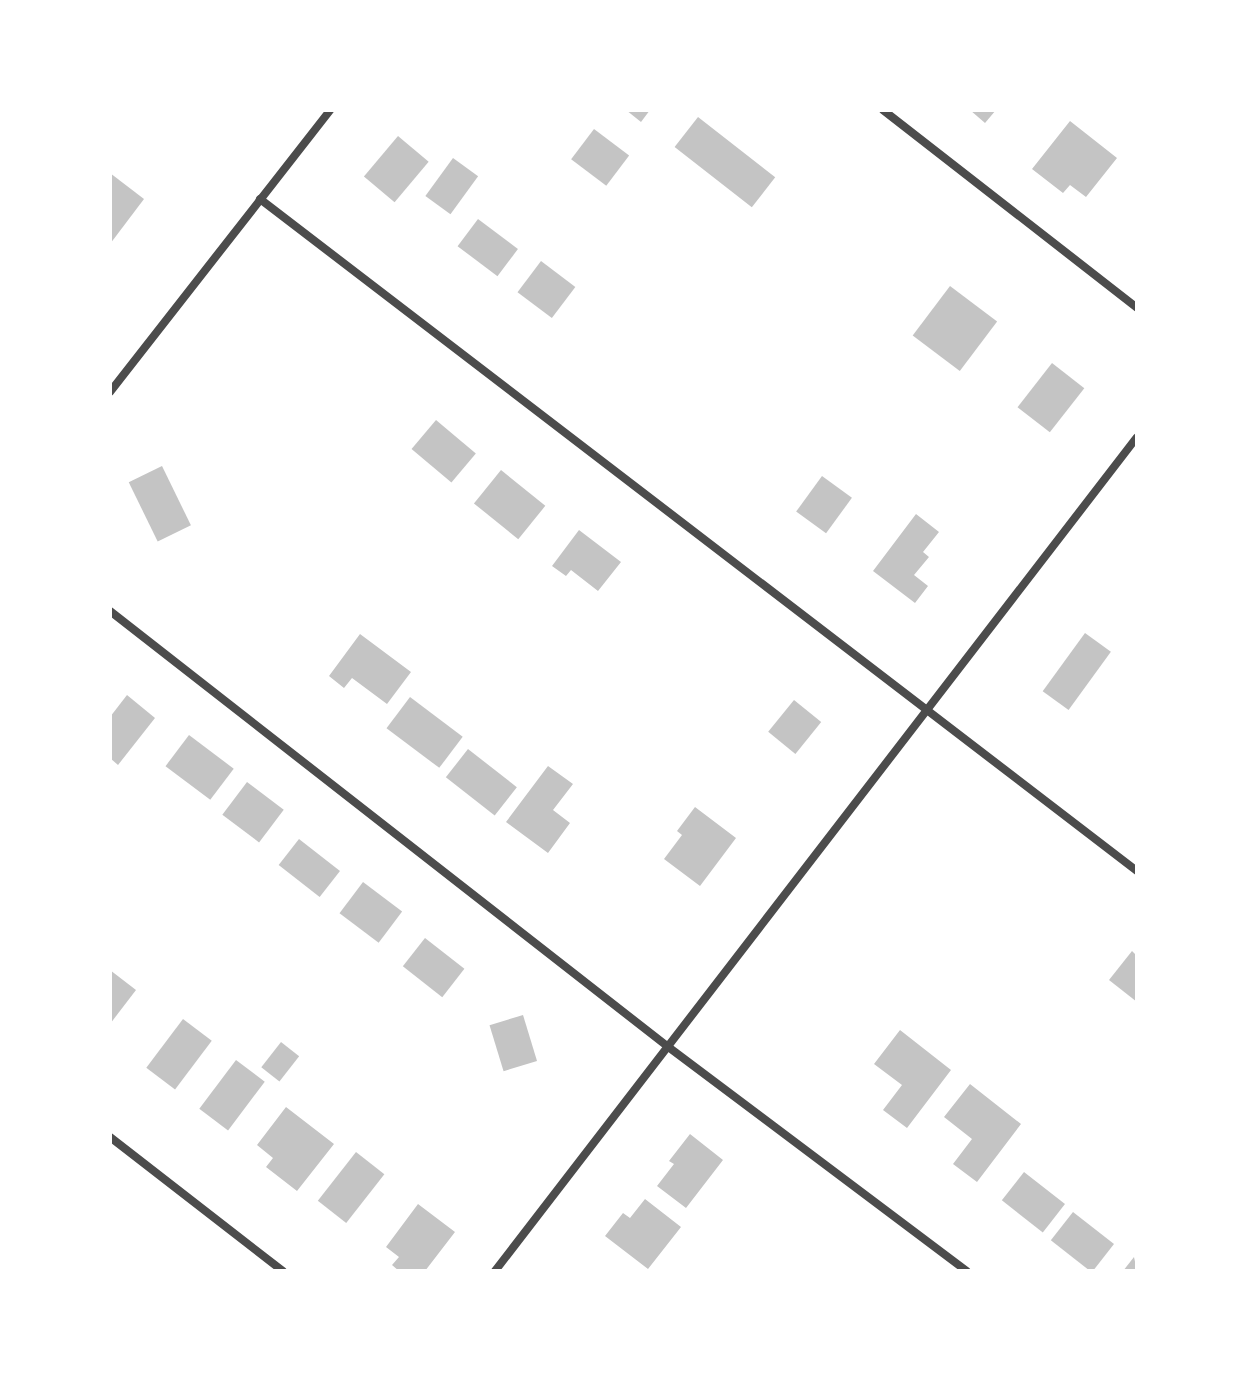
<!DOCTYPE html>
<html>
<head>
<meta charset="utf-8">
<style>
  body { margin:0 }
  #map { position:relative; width:1247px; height:1381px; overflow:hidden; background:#fff; font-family:Manrope,sans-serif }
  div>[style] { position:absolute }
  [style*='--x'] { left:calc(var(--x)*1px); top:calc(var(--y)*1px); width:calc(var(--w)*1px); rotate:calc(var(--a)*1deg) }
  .building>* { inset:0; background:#c4c4c4; transform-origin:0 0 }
  .minor>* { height:8px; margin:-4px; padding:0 4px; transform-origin:4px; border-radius:4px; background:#4c4c4c }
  span { translate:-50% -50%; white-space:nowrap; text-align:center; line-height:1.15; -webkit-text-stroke:8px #fff; paint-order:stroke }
  .frame { position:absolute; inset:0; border:112px solid #fff; pointer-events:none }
</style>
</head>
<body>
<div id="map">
  <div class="building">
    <div style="clip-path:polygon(626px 110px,650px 110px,641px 122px)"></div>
    <div style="clip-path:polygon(970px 110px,996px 110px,985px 123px)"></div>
    <div style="left:698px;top:117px;width:98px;height:38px;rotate:38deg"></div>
    <div style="clip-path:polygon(1070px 121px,1117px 158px,1086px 197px,1070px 185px,1063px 193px,1032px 169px)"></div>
    <div style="left:594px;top:129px;width:44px;height:38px;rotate:37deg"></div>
    <div style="left:398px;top:136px;width:40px;height:53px;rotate:40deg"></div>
    <div style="left:453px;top:158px;width:31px;height:47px;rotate:36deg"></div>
    <div style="clip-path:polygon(110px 173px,144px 199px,110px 244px)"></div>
    <div style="left:478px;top:219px;width:50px;height:34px;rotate:37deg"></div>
    <div style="left:541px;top:261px;width:43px;height:39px;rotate:37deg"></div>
    <div style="left:950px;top:286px;width:59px;height:62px;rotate:37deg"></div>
    <div style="left:1052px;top:363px;width:41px;height:56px;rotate:38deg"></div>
    <div style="left:436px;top:420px;width:52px;height:38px;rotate:40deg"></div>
    <div style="left:162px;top:466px;width:66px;height:37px;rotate:64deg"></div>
    <div style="left:501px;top:470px;width:57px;height:43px;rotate:39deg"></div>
    <div style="left:822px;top:476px;width:37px;height:44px;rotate:36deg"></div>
    <div style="clip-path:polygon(916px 514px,939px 532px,923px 552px,929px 557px,914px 575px,928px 586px,915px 603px,873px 571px)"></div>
    <div style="clip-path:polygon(579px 530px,621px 562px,598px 591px,571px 570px,566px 576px,552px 566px)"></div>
    <div style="left:1085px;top:633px;width:32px;height:72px;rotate:36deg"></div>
    <div style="clip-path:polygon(360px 634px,411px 672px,387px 704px,352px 678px,344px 688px,329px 676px)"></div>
    <div style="clip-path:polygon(127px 695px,155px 718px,118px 765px,110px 758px,110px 717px)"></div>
    <div style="left:410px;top:697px;width:66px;height:39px;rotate:37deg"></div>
    <div style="left:794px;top:700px;width:35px;height:41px;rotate:39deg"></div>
    <div style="left:189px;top:735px;width:56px;height:39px;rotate:37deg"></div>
    <div style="left:468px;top:749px;width:62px;height:36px;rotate:38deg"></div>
    <div style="clip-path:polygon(548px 766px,573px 784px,553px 810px,570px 823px,548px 853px,506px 822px)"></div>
    <div style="left:247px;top:782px;width:46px;height:41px;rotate:37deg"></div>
    <div style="clip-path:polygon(695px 807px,736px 838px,700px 886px,664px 859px,682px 835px,677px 831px)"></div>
    <div style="left:299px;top:839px;width:52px;height:33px;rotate:38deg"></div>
    <div style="left:363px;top:882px;width:49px;height:39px;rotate:37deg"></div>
    <div style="left:425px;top:938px;width:50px;height:36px;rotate:38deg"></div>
    <div style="clip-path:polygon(1132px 951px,1137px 956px,1137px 1002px,1109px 980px)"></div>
    <div style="clip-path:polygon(110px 970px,136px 990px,110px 1024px)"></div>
    <div style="left:523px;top:1015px;width:48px;height:35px;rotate:73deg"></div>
    <div style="left:183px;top:1019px;width:36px;height:61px;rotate:37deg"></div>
    <div style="clip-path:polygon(900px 1030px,951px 1070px,907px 1128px,883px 1110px,902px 1085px,874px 1064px)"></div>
    <div style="left:281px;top:1042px;width:23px;height:32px;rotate:38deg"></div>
    <div style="left:236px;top:1060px;width:36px;height:61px;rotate:37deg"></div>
    <div style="clip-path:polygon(970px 1084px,1021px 1124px,977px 1182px,953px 1164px,972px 1139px,944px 1117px)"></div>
    <div style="clip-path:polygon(286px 1107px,334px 1144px,297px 1191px,266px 1167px,273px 1158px,257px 1145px)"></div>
    <div style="clip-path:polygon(690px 1134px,723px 1160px,686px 1208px,657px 1186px,674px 1164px,669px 1161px)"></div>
    <div style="left:356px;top:1152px;width:36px;height:62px;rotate:38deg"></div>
    <div style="left:1024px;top:1172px;width:52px;height:36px;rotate:38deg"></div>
    <div style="clip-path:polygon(645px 1199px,681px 1227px,648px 1269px,605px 1236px,623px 1213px,630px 1218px)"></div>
    <div style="clip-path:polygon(418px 1204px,455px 1232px,425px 1271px,399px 1271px,392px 1265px,399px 1257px,386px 1247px)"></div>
    <div style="left:1073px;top:1212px;width:52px;height:36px;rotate:38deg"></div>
    <div style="clip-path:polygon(1134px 1257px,1137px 1271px,1123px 1271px)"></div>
  </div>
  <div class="minor">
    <div style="--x:883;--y:110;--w:322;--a:37.9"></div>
    <div style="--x:260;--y:199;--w:1105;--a:37.46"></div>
    <div style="--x:110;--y:392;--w:358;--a:-52"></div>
    <div style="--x:110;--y:611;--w:707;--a:37.99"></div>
    <div style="--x:667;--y:1046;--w:375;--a:36.9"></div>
    <div style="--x:110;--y:1137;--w:219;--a:37.8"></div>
    <div style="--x:495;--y:1271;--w:1052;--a:-52.41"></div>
  </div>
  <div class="frame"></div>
</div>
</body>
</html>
